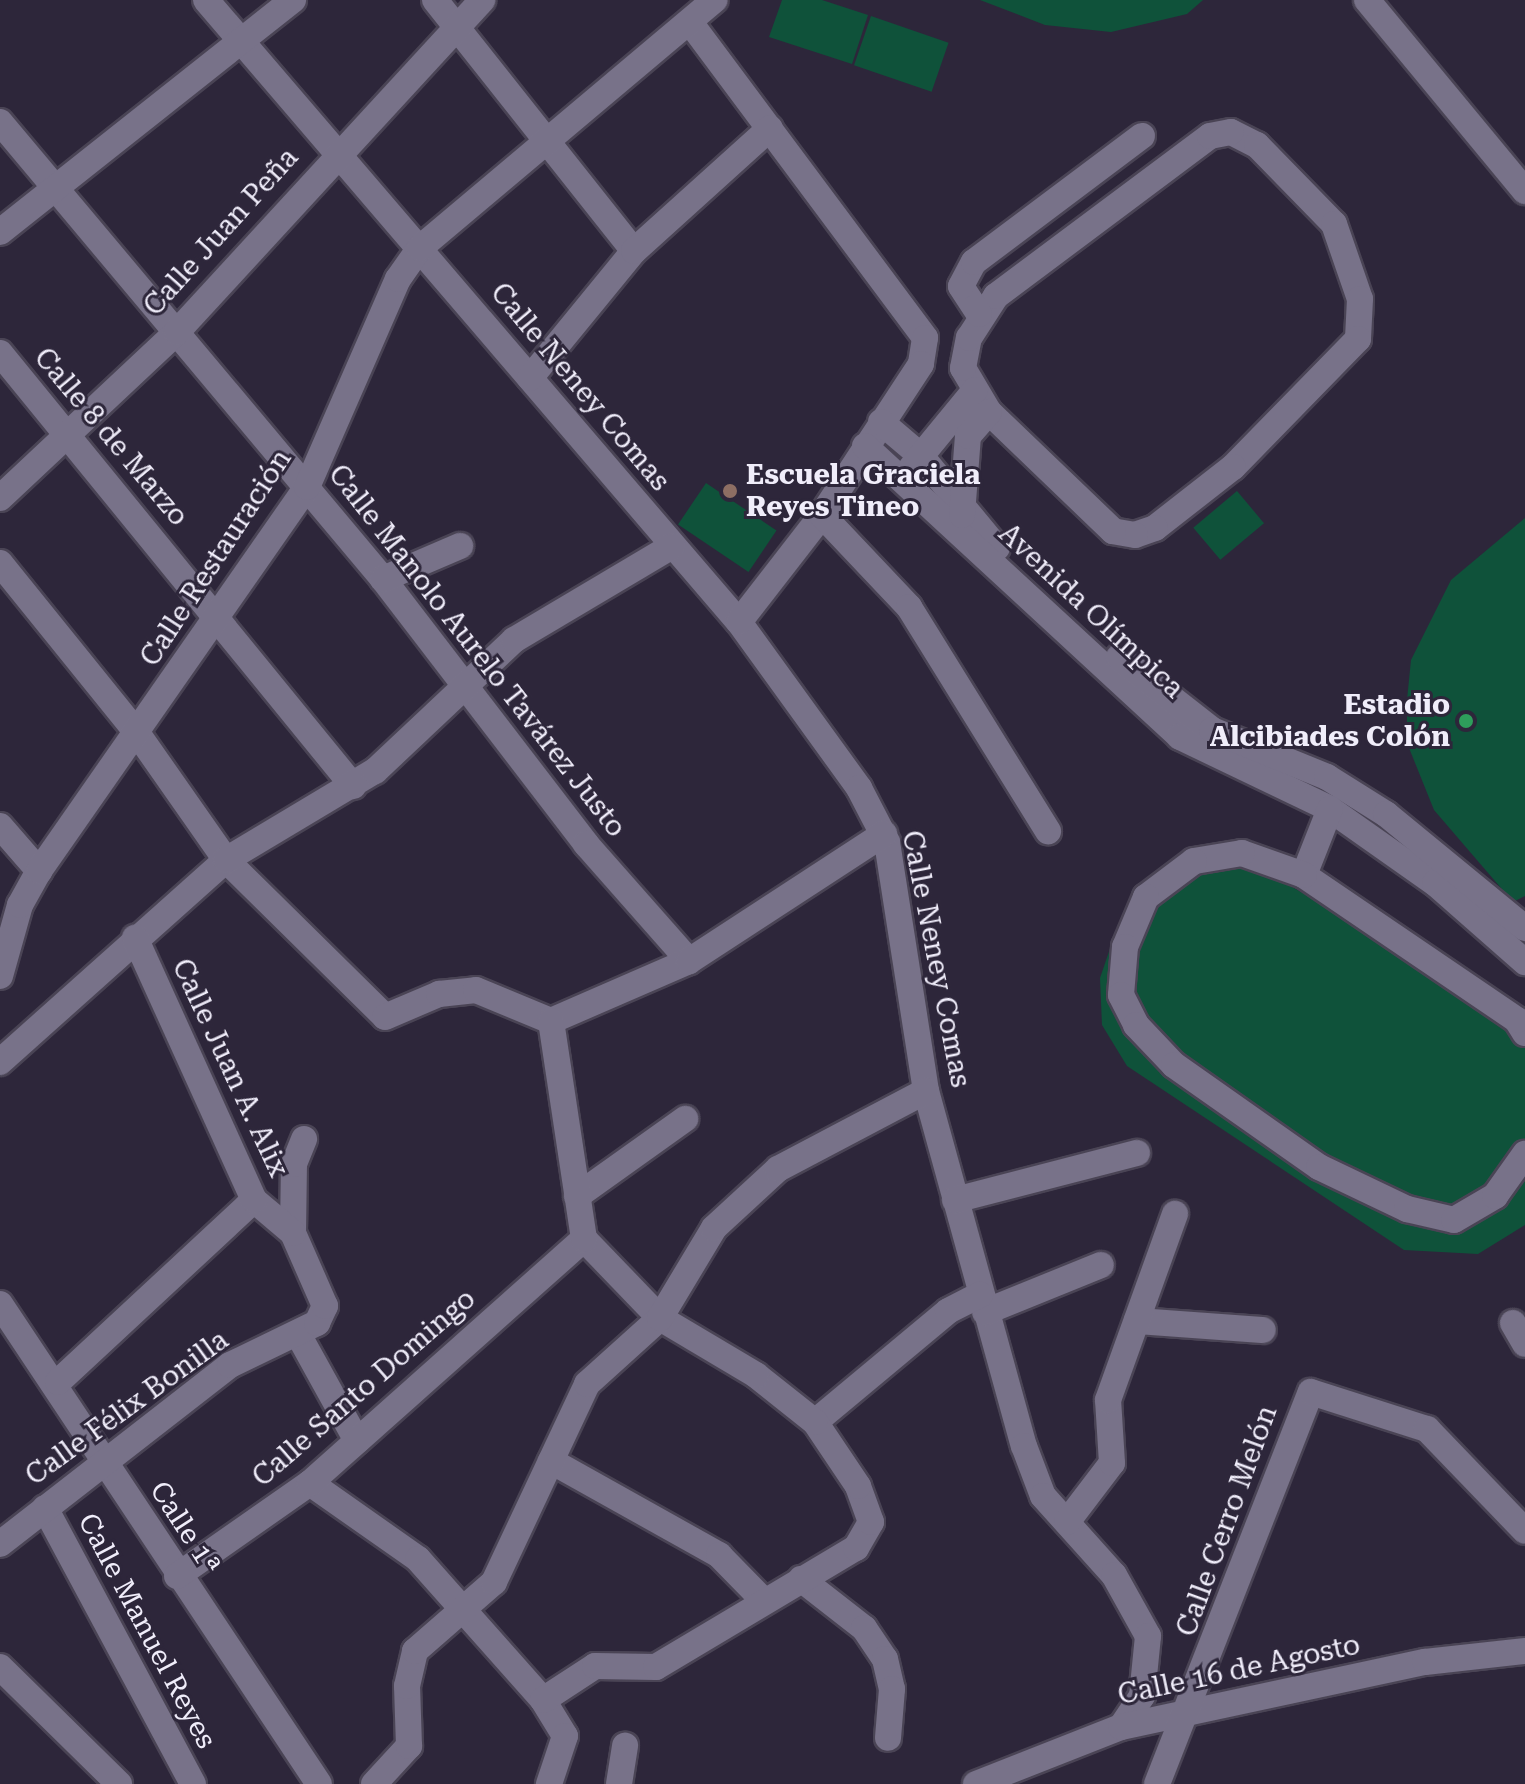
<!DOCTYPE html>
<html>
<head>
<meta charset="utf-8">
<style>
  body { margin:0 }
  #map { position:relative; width:1525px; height:1784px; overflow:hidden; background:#2d263a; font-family:"Roboto Serif",serif }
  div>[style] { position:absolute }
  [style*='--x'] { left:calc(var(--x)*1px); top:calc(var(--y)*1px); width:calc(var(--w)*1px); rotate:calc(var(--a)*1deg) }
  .green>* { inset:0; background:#0f523a; transform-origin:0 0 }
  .roads { filter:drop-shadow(2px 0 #4a4455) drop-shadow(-2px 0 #4a4455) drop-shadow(0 2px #4a4455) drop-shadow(0 -2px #4a4455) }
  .minor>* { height:26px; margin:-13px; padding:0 13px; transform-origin:13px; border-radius:13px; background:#787289 }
  .dots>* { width:22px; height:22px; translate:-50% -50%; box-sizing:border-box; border:4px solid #2d263a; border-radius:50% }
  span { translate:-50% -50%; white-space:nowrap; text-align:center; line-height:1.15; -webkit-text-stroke:6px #2d263a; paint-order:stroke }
  .street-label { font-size:28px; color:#f0edfa }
  .poi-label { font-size:28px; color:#f0edfa; font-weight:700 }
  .left { translate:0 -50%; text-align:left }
  .right { translate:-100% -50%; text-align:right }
</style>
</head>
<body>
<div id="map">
  <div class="green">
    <div style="clip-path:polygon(782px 0,822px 0,868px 15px,852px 64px,769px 37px)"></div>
    <div style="clip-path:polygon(980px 0,1203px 0,1187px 14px,1111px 32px,1045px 25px)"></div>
    <div style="left:871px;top:16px;width:82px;height:52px;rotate:19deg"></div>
    <div style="left:706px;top:483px;width:85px;height:50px;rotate:34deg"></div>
    <div style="left:1237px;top:491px;width:42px;height:57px;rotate:50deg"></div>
    <div style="clip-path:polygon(1525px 518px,1525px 896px,1513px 902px,1434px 810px,1407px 743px,1407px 700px,1411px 660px,1451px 580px)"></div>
    <div style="clip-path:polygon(1202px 859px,1265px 871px,1525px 1023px,1525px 1225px,1478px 1254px,1404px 1250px,1127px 1066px,1102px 1025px,1100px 978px,1114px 937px,1135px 906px)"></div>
  </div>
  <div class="roads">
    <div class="minor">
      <div style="--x:206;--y:0;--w:819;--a:49.41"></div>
      <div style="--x:739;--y:622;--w:205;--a:54.1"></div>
      <div style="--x:859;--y:788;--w:61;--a:62.6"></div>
      <div style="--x:887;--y:842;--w:252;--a:81.1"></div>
      <div style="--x:926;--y:1091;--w:368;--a:74.6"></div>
      <div style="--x:1024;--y:1446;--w:53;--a:69.2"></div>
      <div style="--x:1043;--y:1496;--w:106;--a:48.1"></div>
      <div style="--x:1114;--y:1575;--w:70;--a:60.9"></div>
      <div style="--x:1148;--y:1636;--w:60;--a:95.7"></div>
      <div style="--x:1142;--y:1696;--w:37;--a:124"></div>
      <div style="--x:435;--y:0;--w:320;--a:51.6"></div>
      <div style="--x:1367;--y:0;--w:248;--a:50.4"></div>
      <div style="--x:692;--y:25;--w:390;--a:53.3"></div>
      <div style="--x:925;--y:338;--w:26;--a:99"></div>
      <div style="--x:921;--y:364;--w:181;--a:123.3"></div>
      <div style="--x:822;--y:515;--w:135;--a:127.8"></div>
      <div style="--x:0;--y:122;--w:596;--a:50.03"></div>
      <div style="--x:383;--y:579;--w:334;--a:52.5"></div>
      <div style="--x:586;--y:844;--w:156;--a:48.6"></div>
      <div style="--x:1231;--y:132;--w:29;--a:27"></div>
      <div style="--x:1257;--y:145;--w:110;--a:45.7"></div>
      <div style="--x:1334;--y:224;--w:79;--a:70.9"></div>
      <div style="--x:1360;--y:299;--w:40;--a:92.9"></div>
      <div style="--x:1358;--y:339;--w:179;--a:134.3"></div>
      <div style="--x:1233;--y:467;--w:99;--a:142"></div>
      <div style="--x:1155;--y:528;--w:21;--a:161"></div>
      <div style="--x:1135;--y:535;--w:22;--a:-170"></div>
      <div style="--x:1113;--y:531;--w:172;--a:-136.2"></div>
      <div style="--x:989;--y:412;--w:51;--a:-120.6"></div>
      <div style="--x:963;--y:368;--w:31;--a:-79"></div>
      <div style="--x:969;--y:338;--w:50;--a:-57.3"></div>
      <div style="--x:996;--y:296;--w:267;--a:-36.8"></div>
      <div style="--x:1210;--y:136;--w:21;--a:-11"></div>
      <div style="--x:0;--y:232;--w:374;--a:-38.4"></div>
      <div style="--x:979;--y:314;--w:33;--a:-123"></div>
      <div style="--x:961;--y:286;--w:27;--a:-62"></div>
      <div style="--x:974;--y:262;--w:210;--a:-36.9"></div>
      <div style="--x:0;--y:353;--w:559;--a:50.81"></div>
      <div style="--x:530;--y:378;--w:164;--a:-50.7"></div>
      <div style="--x:634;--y:251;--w:183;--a:-42.1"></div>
      <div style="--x:881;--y:422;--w:52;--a:40.4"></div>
      <div style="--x:921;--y:456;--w:119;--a:50.4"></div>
      <div style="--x:865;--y:446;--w:429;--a:42.7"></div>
      <div style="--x:1180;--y:737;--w:166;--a:25.6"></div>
      <div style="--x:1330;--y:809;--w:128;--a:35.2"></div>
      <div style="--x:1435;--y:883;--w:120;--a:41.3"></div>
      <div style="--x:911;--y:468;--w:101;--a:-50.6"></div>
      <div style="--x:0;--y:498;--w:243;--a:-43.2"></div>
      <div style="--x:177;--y:332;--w:451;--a:-47.4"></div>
      <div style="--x:822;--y:515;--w:127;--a:46.6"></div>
      <div style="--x:909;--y:607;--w:264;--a:58.2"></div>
      <div style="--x:962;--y:515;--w:79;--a:-85.7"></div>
      <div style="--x:968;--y:436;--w:32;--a:-49"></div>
      <div style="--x:0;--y:563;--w:218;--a:51.1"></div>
      <div style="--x:137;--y:733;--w:155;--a:55"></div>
      <div style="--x:226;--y:860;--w:223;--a:44.6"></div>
      <div style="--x:385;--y:1017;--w:59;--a:-23.1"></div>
      <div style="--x:439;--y:994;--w:37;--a:-6"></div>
      <div style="--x:476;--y:990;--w:81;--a:22.5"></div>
      <div style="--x:551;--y:1021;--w:150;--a:-23.5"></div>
      <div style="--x:689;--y:961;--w:233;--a:-33.1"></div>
      <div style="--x:383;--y:579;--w:84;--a:-23.2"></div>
      <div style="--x:1119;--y:657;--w:118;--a:38.1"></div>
      <div style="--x:1212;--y:730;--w:124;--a:22.2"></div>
      <div style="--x:1327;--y:777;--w:70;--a:32.1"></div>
      <div style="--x:1386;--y:814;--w:180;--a:39.4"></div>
      <div style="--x:0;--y:826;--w:60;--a:49.1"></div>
      <div style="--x:1304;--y:875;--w:71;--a:-68.5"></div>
      <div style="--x:0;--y:976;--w:74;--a:-74.3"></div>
      <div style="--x:20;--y:905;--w:39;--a:-61"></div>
      <div style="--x:39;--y:871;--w:468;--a:-55.1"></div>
      <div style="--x:307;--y:487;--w:227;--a:-66.4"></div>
      <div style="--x:398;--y:279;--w:38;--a:-55"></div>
      <div style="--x:420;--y:248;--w:385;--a:-40.1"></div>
      <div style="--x:1525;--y:1033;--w:15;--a:-122"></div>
      <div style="--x:1517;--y:1020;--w:258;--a:-145.8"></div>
      <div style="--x:1304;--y:875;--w:66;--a:-160.5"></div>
      <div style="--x:1242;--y:853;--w:49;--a:170.5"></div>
      <div style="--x:1194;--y:861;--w:60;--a:143.1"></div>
      <div style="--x:1146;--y:897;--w:54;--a:112.8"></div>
      <div style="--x:1125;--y:947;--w:48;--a:94.8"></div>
      <div style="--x:1121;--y:995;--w:34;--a:63"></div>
      <div style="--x:1136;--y:1025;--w:55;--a:46.5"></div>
      <div style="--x:1174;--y:1065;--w:177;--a:35.1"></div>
      <div style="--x:1319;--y:1167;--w:98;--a:25.5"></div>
      <div style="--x:1407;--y:1209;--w:48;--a:13.2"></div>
      <div style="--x:1454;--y:1220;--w:48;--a:-30.3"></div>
      <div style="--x:1495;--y:1196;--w:52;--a:-54.5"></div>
      <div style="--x:0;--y:1062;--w:303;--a:-41.8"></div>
      <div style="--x:226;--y:860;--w:174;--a:-30.9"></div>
      <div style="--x:375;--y:771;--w:191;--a:-43.3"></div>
      <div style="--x:514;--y:640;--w:184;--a:-30.7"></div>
      <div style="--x:577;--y:1196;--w:133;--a:-35.5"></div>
      <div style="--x:955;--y:1200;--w:188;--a:-14.5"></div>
      <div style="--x:293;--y:1233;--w:69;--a:-89.2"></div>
      <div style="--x:294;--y:1164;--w:27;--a:-68"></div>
      <div style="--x:0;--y:1304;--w:576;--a:56.39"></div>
      <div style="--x:985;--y:1312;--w:125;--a:-22.1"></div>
      <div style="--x:1137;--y:1321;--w:126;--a:4.1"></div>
      <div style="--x:1513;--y:1323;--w:24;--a:60"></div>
      <div style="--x:298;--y:1334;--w:122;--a:61.1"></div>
      <div style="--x:58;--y:1382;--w:267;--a:-42.9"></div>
      <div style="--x:815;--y:1422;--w:173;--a:-39.8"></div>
      <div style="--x:948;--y:1311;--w:36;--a:-27"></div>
      <div style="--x:551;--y:1461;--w:193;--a:29.2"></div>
      <div style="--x:719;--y:1555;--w:64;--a:45.6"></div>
      <div style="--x:310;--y:1483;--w:132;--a:35.1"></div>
      <div style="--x:418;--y:1559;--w:188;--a:48.4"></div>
      <div style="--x:543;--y:1700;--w:42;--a:58.6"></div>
      <div style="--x:565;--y:1736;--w:51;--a:108.4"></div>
      <div style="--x:45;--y:1508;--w:313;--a:61.8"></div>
      <div style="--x:1067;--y:1522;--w:74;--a:-52.7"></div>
      <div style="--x:1112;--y:1463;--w:63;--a:-93.6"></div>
      <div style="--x:1108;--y:1400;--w:198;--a:-70.2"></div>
      <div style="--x:0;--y:1544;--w:291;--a:-37.9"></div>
      <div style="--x:230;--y:1365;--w:97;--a:-25.8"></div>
      <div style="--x:317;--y:1323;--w:19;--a:-65"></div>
      <div style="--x:325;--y:1306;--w:80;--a:-113.7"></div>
      <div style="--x:293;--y:1233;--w:51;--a:-139.8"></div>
      <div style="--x:254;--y:1200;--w:288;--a:-114.4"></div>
      <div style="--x:177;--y:1576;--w:162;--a:-35"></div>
      <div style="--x:310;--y:1483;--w:367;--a:-41.7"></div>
      <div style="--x:801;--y:1579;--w:80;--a:37.9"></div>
      <div style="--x:864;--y:1628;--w:37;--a:56"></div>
      <div style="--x:885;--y:1659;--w:31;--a:77"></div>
      <div style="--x:892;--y:1689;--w:49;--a:94.7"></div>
      <div style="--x:0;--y:1667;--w:167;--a:44.5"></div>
      <div style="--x:543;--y:1700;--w:62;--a:-33.2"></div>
      <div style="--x:595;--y:1666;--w:61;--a:0.9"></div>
      <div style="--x:656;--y:1667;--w:233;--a:-30.8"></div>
      <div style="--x:856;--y:1548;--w:30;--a:-60"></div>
      <div style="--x:871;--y:1522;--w:38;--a:-110"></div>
      <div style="--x:858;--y:1486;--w:77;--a:-123.9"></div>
      <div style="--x:815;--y:1422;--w:75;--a:-141.5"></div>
      <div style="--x:756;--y:1375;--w:112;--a:-149.3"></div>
      <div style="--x:660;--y:1318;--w:110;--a:-133.9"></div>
      <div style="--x:584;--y:1239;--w:220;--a:-98.6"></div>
      <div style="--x:374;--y:1784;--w:52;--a:-47.4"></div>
      <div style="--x:409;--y:1746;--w:60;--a:-91.9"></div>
      <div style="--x:407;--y:1686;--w:36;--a:-77"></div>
      <div style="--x:415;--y:1651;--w:105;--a:-41.1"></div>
      <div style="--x:494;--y:1582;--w:219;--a:-64.8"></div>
      <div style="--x:587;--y:1384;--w:98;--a:-42.1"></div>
      <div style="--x:660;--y:1318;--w:105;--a:-59"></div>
      <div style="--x:714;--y:1228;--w:87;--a:-42.7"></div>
      <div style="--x:778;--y:1169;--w:167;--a:-27.8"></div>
      <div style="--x:619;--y:1784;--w:39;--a:-81"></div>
      <div style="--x:976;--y:1784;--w:156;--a:-21.5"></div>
      <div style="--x:1121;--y:1727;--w:311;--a:-12.1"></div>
      <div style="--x:1425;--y:1662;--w:101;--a:-6.3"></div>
      <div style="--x:1157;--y:1784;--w:421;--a:-68.6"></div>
      <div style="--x:1311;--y:1392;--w:122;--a:17.7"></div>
      <div style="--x:1427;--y:1429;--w:141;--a:46.1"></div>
    </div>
  </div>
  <div class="dots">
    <div style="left:730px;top:491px;background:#8d6e63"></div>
    <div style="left:1466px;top:721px;background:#2e9e5b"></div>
  </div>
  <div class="street-label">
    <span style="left:221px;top:232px;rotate:-48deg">Calle Juan Peña</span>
    <span style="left:580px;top:387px;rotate:50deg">Calle Neney Comas</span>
    <span style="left:111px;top:437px;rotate:50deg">Calle 8 de Marzo</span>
    <span style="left:216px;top:558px;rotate:-57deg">Calle Restauración</span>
    <span style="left:1091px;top:611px;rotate:43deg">Avenida Olímpica</span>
    <span style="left:477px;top:651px;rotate:52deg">Calle Manolo Aurelo Tavárez Justo</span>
    <span style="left:936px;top:959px;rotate:79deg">Calle Neney Comas</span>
    <span style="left:230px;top:1068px;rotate:65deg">Calle Juan A. Alix</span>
    <span style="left:364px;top:1388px;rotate:-41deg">Calle Santo Domingo</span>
    <span style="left:127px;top:1408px;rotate:-36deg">Calle Félix Bonilla</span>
    <span style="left:1227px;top:1521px;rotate:-70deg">Calle Cerro Melón</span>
    <span style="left:185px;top:1528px;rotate:57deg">Calle 1ª</span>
    <span style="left:147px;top:1631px;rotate:62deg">Calle Manuel Reyes</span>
    <span style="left:1239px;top:1670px;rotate:-12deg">Calle 16 de Agosto</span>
  </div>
  <div class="poi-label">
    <span class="left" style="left:746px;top:491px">Escuela Graciela<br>Reyes Tineo</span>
    <span class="right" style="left:1450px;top:721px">Estadio<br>Alcibiades Colón</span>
  </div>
</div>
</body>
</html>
